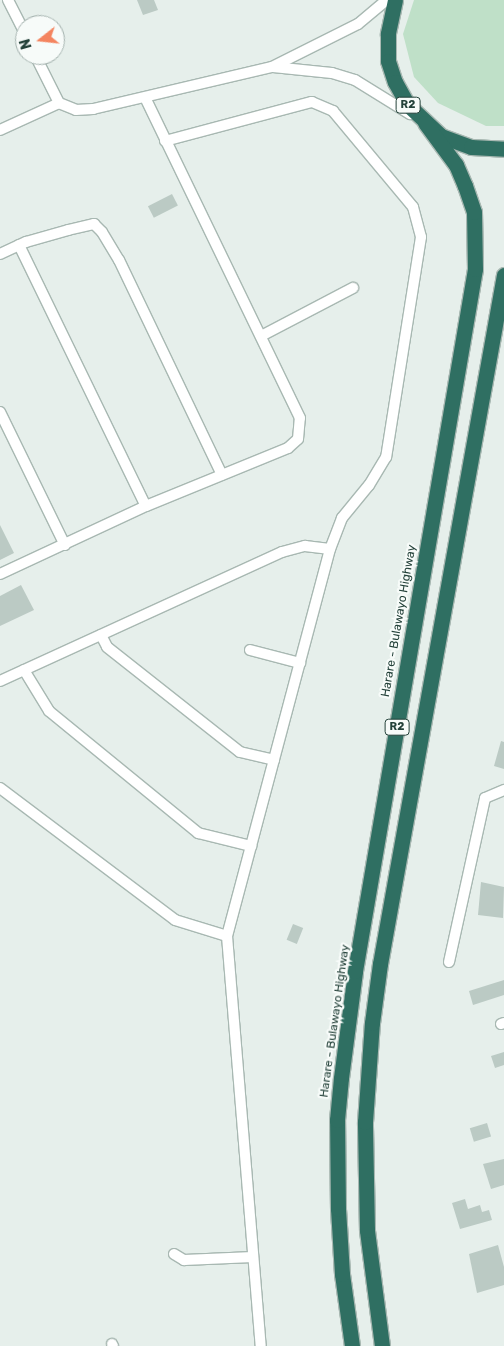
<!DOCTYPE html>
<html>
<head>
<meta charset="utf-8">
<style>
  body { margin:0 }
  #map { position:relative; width:504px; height:1346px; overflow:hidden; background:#e6efeb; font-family:Rubik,sans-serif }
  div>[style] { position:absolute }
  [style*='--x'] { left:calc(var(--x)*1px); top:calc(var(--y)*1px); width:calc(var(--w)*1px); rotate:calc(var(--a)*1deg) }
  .green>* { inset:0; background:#bfe0c8 }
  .building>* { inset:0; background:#bbcac4; transform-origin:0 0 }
  .roads { filter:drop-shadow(1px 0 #a8b8b2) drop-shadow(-1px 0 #a8b8b2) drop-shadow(0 1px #a8b8b2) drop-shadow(0 -1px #a8b8b2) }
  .street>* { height:10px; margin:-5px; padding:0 5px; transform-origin:5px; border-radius:5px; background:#fff }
  .highway>* { height:15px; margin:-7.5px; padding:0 7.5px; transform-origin:7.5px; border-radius:7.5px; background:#2f6f62 }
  span { translate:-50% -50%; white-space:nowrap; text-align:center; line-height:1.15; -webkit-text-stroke:4.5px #f7fbf9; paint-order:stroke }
  .shield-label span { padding:1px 4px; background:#f7fbf9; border:1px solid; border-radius:4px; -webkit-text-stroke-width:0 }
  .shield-label { font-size:11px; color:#24423a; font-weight:700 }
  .street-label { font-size:12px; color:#24423a }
  .north { position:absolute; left:15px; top:15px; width:50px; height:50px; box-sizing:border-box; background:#f7fbf9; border:1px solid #a3b1ad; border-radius:50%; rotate:254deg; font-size:14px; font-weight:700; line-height:20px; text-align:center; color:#24423a }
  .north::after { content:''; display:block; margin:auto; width:18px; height:22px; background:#f4845f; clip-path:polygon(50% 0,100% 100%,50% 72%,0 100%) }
</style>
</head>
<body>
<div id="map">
  <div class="green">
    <div style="clip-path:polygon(414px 0,504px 0,504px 126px,486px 126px,438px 103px,414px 77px,403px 34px)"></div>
  </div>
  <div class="building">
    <div style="clip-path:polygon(137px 0,154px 0,158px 10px,143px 15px)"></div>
    <div style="left:172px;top:194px;width:13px;height:27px;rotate:63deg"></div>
    <div style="clip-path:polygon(0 525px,14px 553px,0 560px)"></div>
    <div style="clip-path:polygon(21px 585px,34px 610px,0 626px,0 596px)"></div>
    <div style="clip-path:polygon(501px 741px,504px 742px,504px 769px,494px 766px)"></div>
    <div style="clip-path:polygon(481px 882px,504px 887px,503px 918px,478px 915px)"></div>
    <div style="left:293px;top:924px;width:11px;height:17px;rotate:22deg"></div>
    <div style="clip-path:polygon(504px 980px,504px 995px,473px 1005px,469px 991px)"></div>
    <div style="clip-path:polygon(504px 1052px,504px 1065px,495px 1068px,491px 1056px)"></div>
    <div style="left:487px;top:1123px;width:14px;height:18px;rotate:73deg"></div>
    <div style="clip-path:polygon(504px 1159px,504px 1185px,491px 1189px,483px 1164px)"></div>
    <div style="clip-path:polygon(465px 1199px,468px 1209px,480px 1205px,482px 1212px,489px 1210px,492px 1220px,460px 1229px,452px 1203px)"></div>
    <div style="clip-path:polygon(498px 1245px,504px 1267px,504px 1285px,477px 1293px,469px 1254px)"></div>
  </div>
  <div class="roads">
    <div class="street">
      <div style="--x:8;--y:0;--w:38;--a:63"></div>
      <div style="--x:35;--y:55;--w:54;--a:63.4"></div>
      <div style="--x:59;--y:103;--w:18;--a:22"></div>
      <div style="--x:76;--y:110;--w:17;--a:-3"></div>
      <div style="--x:93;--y:109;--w:184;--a:-13.2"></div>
      <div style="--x:272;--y:67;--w:96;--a:-26.6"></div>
      <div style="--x:358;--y:24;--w:38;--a:-40"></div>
      <div style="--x:273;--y:67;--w:59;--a:5.8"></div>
      <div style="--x:332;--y:73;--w:24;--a:17"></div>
      <div style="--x:355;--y:80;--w:65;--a:31.7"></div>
      <div style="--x:0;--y:130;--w:65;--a:-24.6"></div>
      <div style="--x:165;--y:141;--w:152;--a:-14.9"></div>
      <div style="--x:312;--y:102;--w:23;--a:23"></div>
      <div style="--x:333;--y:111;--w:125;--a:50.2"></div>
      <div style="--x:413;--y:207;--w:31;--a:75"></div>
      <div style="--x:421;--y:237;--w:223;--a:99"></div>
      <div style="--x:386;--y:457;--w:33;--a:121"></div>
      <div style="--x:369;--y:485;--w:43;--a:129.3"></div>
      <div style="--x:342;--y:518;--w:33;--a:111"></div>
      <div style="--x:330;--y:549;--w:400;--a:104.9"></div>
      <div style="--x:227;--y:936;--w:411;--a:85.3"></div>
      <div style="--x:19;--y:245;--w:290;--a:64.1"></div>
      <div style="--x:0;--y:254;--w:29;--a:-25"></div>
      <div style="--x:26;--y:242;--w:44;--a:-15.9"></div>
      <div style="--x:68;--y:230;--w:27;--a:-13"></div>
      <div style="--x:94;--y:224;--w:11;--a:45"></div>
      <div style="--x:102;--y:232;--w:33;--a:59"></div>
      <div style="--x:119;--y:260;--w:238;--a:64.4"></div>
      <div style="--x:261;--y:336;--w:104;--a:-27.6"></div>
      <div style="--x:0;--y:412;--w:148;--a:64"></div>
      <div style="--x:0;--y:574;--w:161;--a:-25"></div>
      <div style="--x:146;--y:506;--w:153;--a:-22.2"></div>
      <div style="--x:288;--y:448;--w:13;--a:-42"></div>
      <div style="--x:298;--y:439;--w:21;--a:-85"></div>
      <div style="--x:300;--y:418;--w:354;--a:-115.8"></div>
      <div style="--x:101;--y:635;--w:13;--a:63"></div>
      <div style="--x:107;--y:647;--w:169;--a:38.3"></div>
      <div style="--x:240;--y:752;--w:35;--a:13"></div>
      <div style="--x:250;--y:650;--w:52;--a:14.6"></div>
      <div style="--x:24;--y:670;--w:48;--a:58.6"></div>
      <div style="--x:49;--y:711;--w:193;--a:39.3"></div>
      <div style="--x:198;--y:833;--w:55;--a:13.8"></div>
      <div style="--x:0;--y:681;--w:310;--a:-24.6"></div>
      <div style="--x:282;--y:552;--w:24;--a:-15"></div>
      <div style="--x:305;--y:546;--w:25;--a:7"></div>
      <div style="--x:0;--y:788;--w:219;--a:37"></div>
      <div style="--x:175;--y:920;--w:54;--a:17.1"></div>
      <div style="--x:449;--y:962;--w:168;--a:-77.6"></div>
      <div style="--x:485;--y:798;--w:21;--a:-23"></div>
      <div style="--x:501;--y:1024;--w:3;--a:-18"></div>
      <div style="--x:174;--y:1254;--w:12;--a:31"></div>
      <div style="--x:184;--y:1260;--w:69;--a:-2.5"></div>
      <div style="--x:112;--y:1344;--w:2;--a:63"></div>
    </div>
    <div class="highway">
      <div style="--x:395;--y:0;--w:35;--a:102"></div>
      <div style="--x:388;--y:34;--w:27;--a:90"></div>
      <div style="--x:388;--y:61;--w:22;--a:72"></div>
      <div style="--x:395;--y:82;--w:26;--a:61"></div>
      <div style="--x:408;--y:105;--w:45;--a:43.2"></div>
      <div style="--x:441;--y:136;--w:32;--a:20"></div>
      <div style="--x:471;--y:147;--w:33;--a:3"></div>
      <div style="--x:352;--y:1346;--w:73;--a:-97.9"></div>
      <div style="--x:342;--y:1274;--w:65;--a:-93.5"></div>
      <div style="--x:338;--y:1209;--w:89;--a:-90.6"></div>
      <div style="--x:337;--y:1120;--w:42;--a:-84.6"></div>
      <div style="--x:341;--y:1078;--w:108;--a:-82.5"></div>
      <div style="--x:355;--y:971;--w:712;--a:-80.3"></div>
      <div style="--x:475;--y:269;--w:57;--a:-91"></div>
      <div style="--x:474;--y:212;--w:28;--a:-109"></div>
      <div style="--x:465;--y:186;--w:23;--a:-113"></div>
      <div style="--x:456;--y:165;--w:52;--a:-126.4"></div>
      <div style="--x:382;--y:1346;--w:117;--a:-97.4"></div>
      <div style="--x:367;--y:1230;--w:108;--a:-91.1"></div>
      <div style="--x:365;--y:1122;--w:99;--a:-86"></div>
      <div style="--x:372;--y:1023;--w:60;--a:-82.3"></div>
      <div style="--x:380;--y:964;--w:700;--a:-79.8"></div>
    </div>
  </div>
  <div class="shield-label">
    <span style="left:408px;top:105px">R2</span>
    <span style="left:397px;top:727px">R2</span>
  </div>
  <div class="street-label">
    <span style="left:399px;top:621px;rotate:-80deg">Harare - Bulawayo Highway</span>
    <span style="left:335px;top:1021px;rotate:-82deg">Harare - Bulawayo Highway</span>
  </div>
  <div class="north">N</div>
</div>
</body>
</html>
